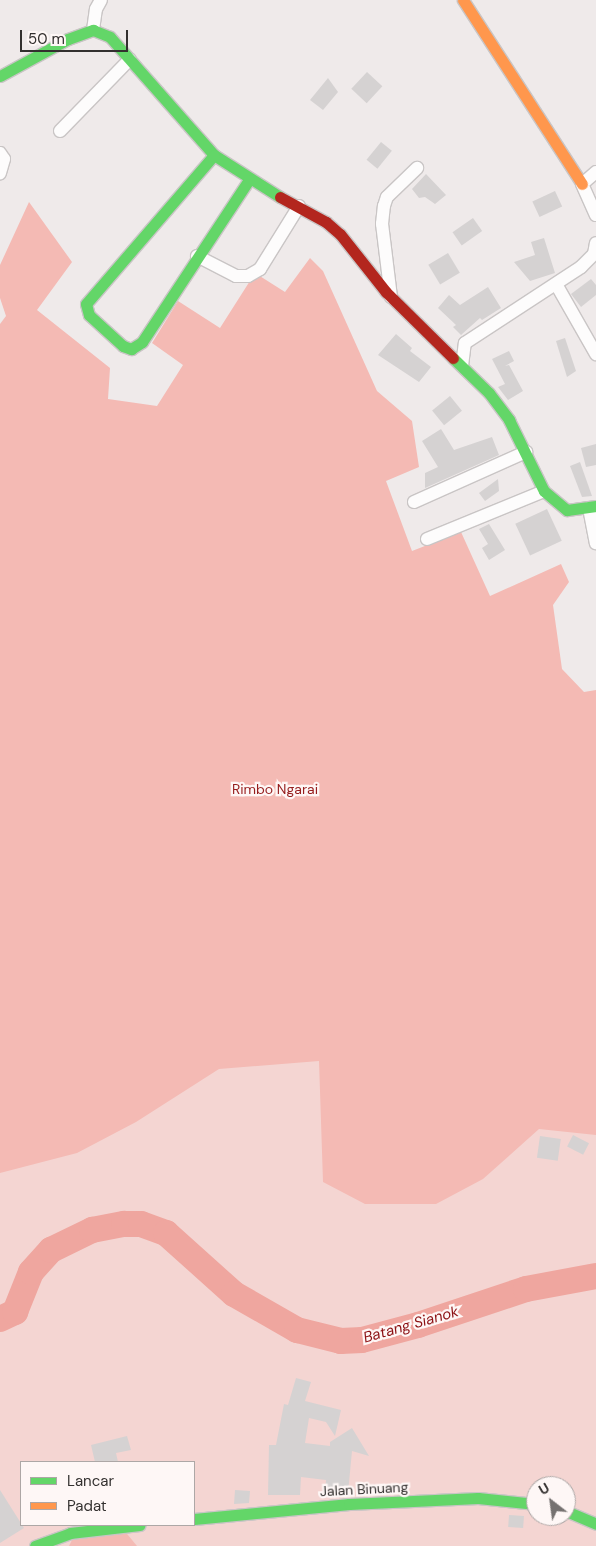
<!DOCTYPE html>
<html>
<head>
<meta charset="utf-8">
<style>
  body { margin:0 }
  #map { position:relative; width:596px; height:1546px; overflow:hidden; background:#efeaea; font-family:"DM Sans",sans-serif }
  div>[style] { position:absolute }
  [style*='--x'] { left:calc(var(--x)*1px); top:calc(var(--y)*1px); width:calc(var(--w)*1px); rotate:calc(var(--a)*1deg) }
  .green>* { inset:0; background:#f4d5d2 }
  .forest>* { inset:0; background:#f4bab4 }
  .river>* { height:26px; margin:-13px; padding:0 13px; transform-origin:13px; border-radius:13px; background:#efa69f }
  .building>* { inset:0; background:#d5d2d2; transform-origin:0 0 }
  .roads { filter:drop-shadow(1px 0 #c9c5c5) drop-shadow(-1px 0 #c9c5c5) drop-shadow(0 1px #c9c5c5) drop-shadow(0 -1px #c9c5c5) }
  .street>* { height:12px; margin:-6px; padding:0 6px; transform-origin:6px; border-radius:6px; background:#fdfcfc }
  .fast>* { height:11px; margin:-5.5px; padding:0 5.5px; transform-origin:5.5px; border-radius:5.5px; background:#63d668 }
  .slow>* { height:11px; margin:-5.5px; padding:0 5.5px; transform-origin:5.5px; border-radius:5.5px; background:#ff974d }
  .jam>* { height:11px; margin:-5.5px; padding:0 5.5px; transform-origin:5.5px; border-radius:5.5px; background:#b3261e }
  span { translate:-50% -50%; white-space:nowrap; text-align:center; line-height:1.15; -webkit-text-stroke:4.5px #fef7f6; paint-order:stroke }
  .park-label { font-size:14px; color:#961e1e }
  .street-label { font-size:14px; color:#33302f }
  .water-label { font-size:15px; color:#8c1114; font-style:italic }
  .legend { position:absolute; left:20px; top:1461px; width:175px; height:65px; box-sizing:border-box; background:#fef7f6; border:1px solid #ada7a6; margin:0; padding:6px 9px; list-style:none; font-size:15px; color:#33302f }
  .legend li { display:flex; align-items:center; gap:10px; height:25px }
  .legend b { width:25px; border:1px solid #ada7a6 }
  .north { position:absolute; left:526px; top:1476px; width:50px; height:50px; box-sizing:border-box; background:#fef7f6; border:1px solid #ada7a6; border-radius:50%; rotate:330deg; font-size:14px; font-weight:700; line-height:20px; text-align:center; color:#33302f }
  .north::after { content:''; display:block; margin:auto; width:18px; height:22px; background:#757170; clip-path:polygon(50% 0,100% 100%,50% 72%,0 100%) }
  .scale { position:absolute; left:20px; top:30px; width:108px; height:22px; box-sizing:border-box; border:2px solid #33302f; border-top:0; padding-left:6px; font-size:15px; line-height:18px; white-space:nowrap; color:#33302f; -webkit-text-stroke:4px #fef7f6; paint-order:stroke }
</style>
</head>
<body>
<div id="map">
  <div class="green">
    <div style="clip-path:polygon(evenodd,596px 695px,596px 1546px,0 1546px,0 996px,596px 695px,21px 1462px,194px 1462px,194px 1525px,21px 1525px,21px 1462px,596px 695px,536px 1486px,566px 1486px,566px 1516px,536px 1516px,536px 1486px)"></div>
  </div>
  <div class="forest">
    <div style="clip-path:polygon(29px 202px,72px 262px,37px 310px,110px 368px,108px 399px,157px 406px,183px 365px,152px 343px,178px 301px,220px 328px,255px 273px,285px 292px,310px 258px,323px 271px,377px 391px,412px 421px,419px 467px,386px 481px,412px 551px,461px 532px,490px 596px,561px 564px,569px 582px,553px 605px,562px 669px,584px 692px,596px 690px,596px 1135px,539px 1129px,483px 1179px,436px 1204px,365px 1204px,323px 1182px,319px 1061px,219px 1069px,136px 1122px,77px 1153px,0 1173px,0 324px,6px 316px,0 298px,0 265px)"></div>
    <div style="clip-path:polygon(123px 1529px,137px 1546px,69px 1546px,73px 1538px)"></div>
  </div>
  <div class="river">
    <div style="--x:0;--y:1319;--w:17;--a:-25"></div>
    <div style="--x:15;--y:1312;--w:43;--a:-68.2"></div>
    <div style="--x:31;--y:1272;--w:30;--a:-48"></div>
    <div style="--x:51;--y:1250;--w:46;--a:-26"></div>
    <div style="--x:92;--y:1230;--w:33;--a:-11"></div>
    <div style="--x:124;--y:1224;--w:17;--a:0"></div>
    <div style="--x:141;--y:1224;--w:27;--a:20"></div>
    <div style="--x:166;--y:1233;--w:91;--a:41.9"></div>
    <div style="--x:234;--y:1294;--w:73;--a:29.7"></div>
    <div style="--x:297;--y:1330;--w:45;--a:14"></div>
    <div style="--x:341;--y:1341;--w:21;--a:-3"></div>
    <div style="--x:362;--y:1340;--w:58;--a:-15"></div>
    <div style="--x:418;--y:1325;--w:114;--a:-18.4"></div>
    <div style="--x:526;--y:1289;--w:71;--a:-10.5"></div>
  </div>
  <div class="building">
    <div style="left:367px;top:72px;width:21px;height:23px;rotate:43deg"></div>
    <div style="clip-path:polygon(328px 78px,338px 92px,323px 110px,310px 100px)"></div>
    <div style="left:381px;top:142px;width:14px;height:23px;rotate:39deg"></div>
    <div style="clip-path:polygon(426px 174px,446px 195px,435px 204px,425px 197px,419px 198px,412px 189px)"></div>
    <div style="left:555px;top:191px;width:17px;height:25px;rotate:65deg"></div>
    <div style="left:473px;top:218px;width:16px;height:25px;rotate:55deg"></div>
    <div style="clip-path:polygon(544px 238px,555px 273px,530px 281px,514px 262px,535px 255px,531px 242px)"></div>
    <div style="left:448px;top:253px;width:23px;height:23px;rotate:59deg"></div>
    <div style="clip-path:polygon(591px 279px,596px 285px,596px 295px,581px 307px,571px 294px)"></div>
    <div style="clip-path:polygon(488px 287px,501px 308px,482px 320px,480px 318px,461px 335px,453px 327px,456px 325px,438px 308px,449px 295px,460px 305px)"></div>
    <div style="clip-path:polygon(396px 334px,412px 348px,410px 351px,431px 367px,419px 382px,378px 355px)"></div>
    <div style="clip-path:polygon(565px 338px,576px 371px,567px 377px,556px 341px)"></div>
    <div style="clip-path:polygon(509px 351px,514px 361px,505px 366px,509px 365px,523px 391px,508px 400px,498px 387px,505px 384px,492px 359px)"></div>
    <div style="left:450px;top:396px;width:19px;height:23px;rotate:51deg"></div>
    <div style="clip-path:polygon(441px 429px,454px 450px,492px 437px,499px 455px,425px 488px,425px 473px,438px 467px,422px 441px)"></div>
    <div style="clip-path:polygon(596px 444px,596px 465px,586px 467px,581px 448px)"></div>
    <div style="clip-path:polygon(580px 462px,592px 496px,582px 497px,570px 466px)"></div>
    <div style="clip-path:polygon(498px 479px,499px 491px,485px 501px,479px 493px)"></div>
    <div style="left:547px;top:509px;width:35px;height:35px;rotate:65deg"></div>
    <div style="clip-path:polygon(489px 524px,505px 550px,489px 560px,482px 548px,488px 544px,479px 529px)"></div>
    <div style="left:573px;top:1135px;width:18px;height:13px;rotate:27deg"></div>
    <div style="left:540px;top:1136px;width:21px;height:22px;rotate:8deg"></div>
    <div style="clip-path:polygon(296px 1378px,311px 1382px,305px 1401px,341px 1410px,335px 1436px,326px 1422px,309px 1418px,305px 1443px,330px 1446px,330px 1442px,352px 1428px,369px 1456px,352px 1451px,348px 1493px,325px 1493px,326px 1480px,301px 1477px,300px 1495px,268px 1495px,269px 1445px,276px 1445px,284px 1404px,288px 1405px)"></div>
    <div style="clip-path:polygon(127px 1436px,131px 1450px,116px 1453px,118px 1462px,95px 1462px,91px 1445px)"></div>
    <div style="clip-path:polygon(0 1490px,24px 1528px,0 1543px)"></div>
    <div style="clip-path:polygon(235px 1490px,250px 1491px,249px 1503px,234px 1504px)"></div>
    <div style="left:509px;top:1515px;width:15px;height:12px;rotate:4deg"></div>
  </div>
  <div class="roads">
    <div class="street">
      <div style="--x:93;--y:30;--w:21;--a:-82"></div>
      <div style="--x:96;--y:9;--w:10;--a:-61"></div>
      <div style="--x:60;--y:131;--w:100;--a:-45.8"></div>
      <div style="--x:0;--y:153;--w:7;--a:56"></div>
      <div style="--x:4;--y:159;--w:15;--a:106"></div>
      <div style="--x:596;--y:172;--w:18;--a:139"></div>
      <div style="--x:582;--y:184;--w:34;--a:66"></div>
      <div style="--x:197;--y:256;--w:44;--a:27.1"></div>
      <div style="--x:236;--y:276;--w:12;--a:0"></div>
      <div style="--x:248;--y:276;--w:14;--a:-30"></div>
      <div style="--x:260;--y:269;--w:74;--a:-58.2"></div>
      <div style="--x:556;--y:284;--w:81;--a:60.3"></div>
      <div style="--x:391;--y:297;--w:74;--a:-97"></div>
      <div style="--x:382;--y:224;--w:18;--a:-84"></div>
      <div style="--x:384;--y:206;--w:9;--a:-72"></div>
      <div style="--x:387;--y:197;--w:42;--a:-44"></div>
      <div style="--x:462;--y:366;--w:23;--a:-83"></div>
      <div style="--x:465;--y:343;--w:139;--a:-33.2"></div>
      <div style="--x:581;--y:267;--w:18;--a:-45"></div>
      <div style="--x:594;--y:254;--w:11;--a:-80"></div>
      <div style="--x:414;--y:502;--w:123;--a:-24.1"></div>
      <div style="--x:589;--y:508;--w:36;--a:79"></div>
      <div style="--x:427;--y:539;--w:126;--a:-22.3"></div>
    </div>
    <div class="fast">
      <div style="--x:0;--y:76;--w:77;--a:-28.6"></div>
      <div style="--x:68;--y:39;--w:27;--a:-20"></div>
      <div style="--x:93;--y:30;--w:18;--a:22"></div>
      <div style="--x:110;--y:37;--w:157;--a:48.6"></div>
      <div style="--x:214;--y:155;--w:78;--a:32.5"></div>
      <div style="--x:214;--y:155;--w:196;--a:130.7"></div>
      <div style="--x:86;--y:304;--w:11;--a:75"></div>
      <div style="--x:89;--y:315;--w:46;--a:42.4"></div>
      <div style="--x:123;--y:346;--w:9;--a:21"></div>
      <div style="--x:131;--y:349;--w:13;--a:-32"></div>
      <div style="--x:142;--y:342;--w:194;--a:-56.6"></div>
      <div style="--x:453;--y:358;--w:50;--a:44.2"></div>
      <div style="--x:489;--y:393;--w:34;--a:53"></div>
      <div style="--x:509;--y:420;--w:79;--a:63.8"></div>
      <div style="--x:544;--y:491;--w:30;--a:40"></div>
      <div style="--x:567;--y:510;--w:29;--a:-8"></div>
      <div style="--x:566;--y:1511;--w:33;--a:23"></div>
      <div style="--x:194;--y:1519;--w:156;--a:-5.5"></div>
      <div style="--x:349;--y:1504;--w:129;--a:-2.7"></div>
      <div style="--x:478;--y:1498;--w:58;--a:5.9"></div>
      <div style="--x:35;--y:1546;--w:37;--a:-20"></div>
      <div style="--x:70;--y:1533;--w:70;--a:-6.5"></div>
    </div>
    <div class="slow">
      <div style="--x:463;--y:0;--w:219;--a:57.1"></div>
    </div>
    <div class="jam">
      <div style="--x:280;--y:197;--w:52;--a:28.5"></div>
      <div style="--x:326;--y:222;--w:18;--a:41"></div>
      <div style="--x:340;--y:234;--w:74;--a:51.6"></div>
      <div style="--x:386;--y:292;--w:94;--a:44.6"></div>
    </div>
  </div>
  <div class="park-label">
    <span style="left:275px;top:789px">Rimbo Ngarai</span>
  </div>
  <div class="street-label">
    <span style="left:364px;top:1489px;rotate:-3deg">Jalan Binuang</span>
  </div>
  <div class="water-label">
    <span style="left:411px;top:1325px;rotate:-16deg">Batang Sianok</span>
  </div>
  <ul class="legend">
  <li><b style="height:6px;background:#63d668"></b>Lancar</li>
  <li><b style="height:6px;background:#ff974d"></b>Padat</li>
  </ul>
  <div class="north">U</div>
  <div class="scale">50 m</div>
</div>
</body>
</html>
